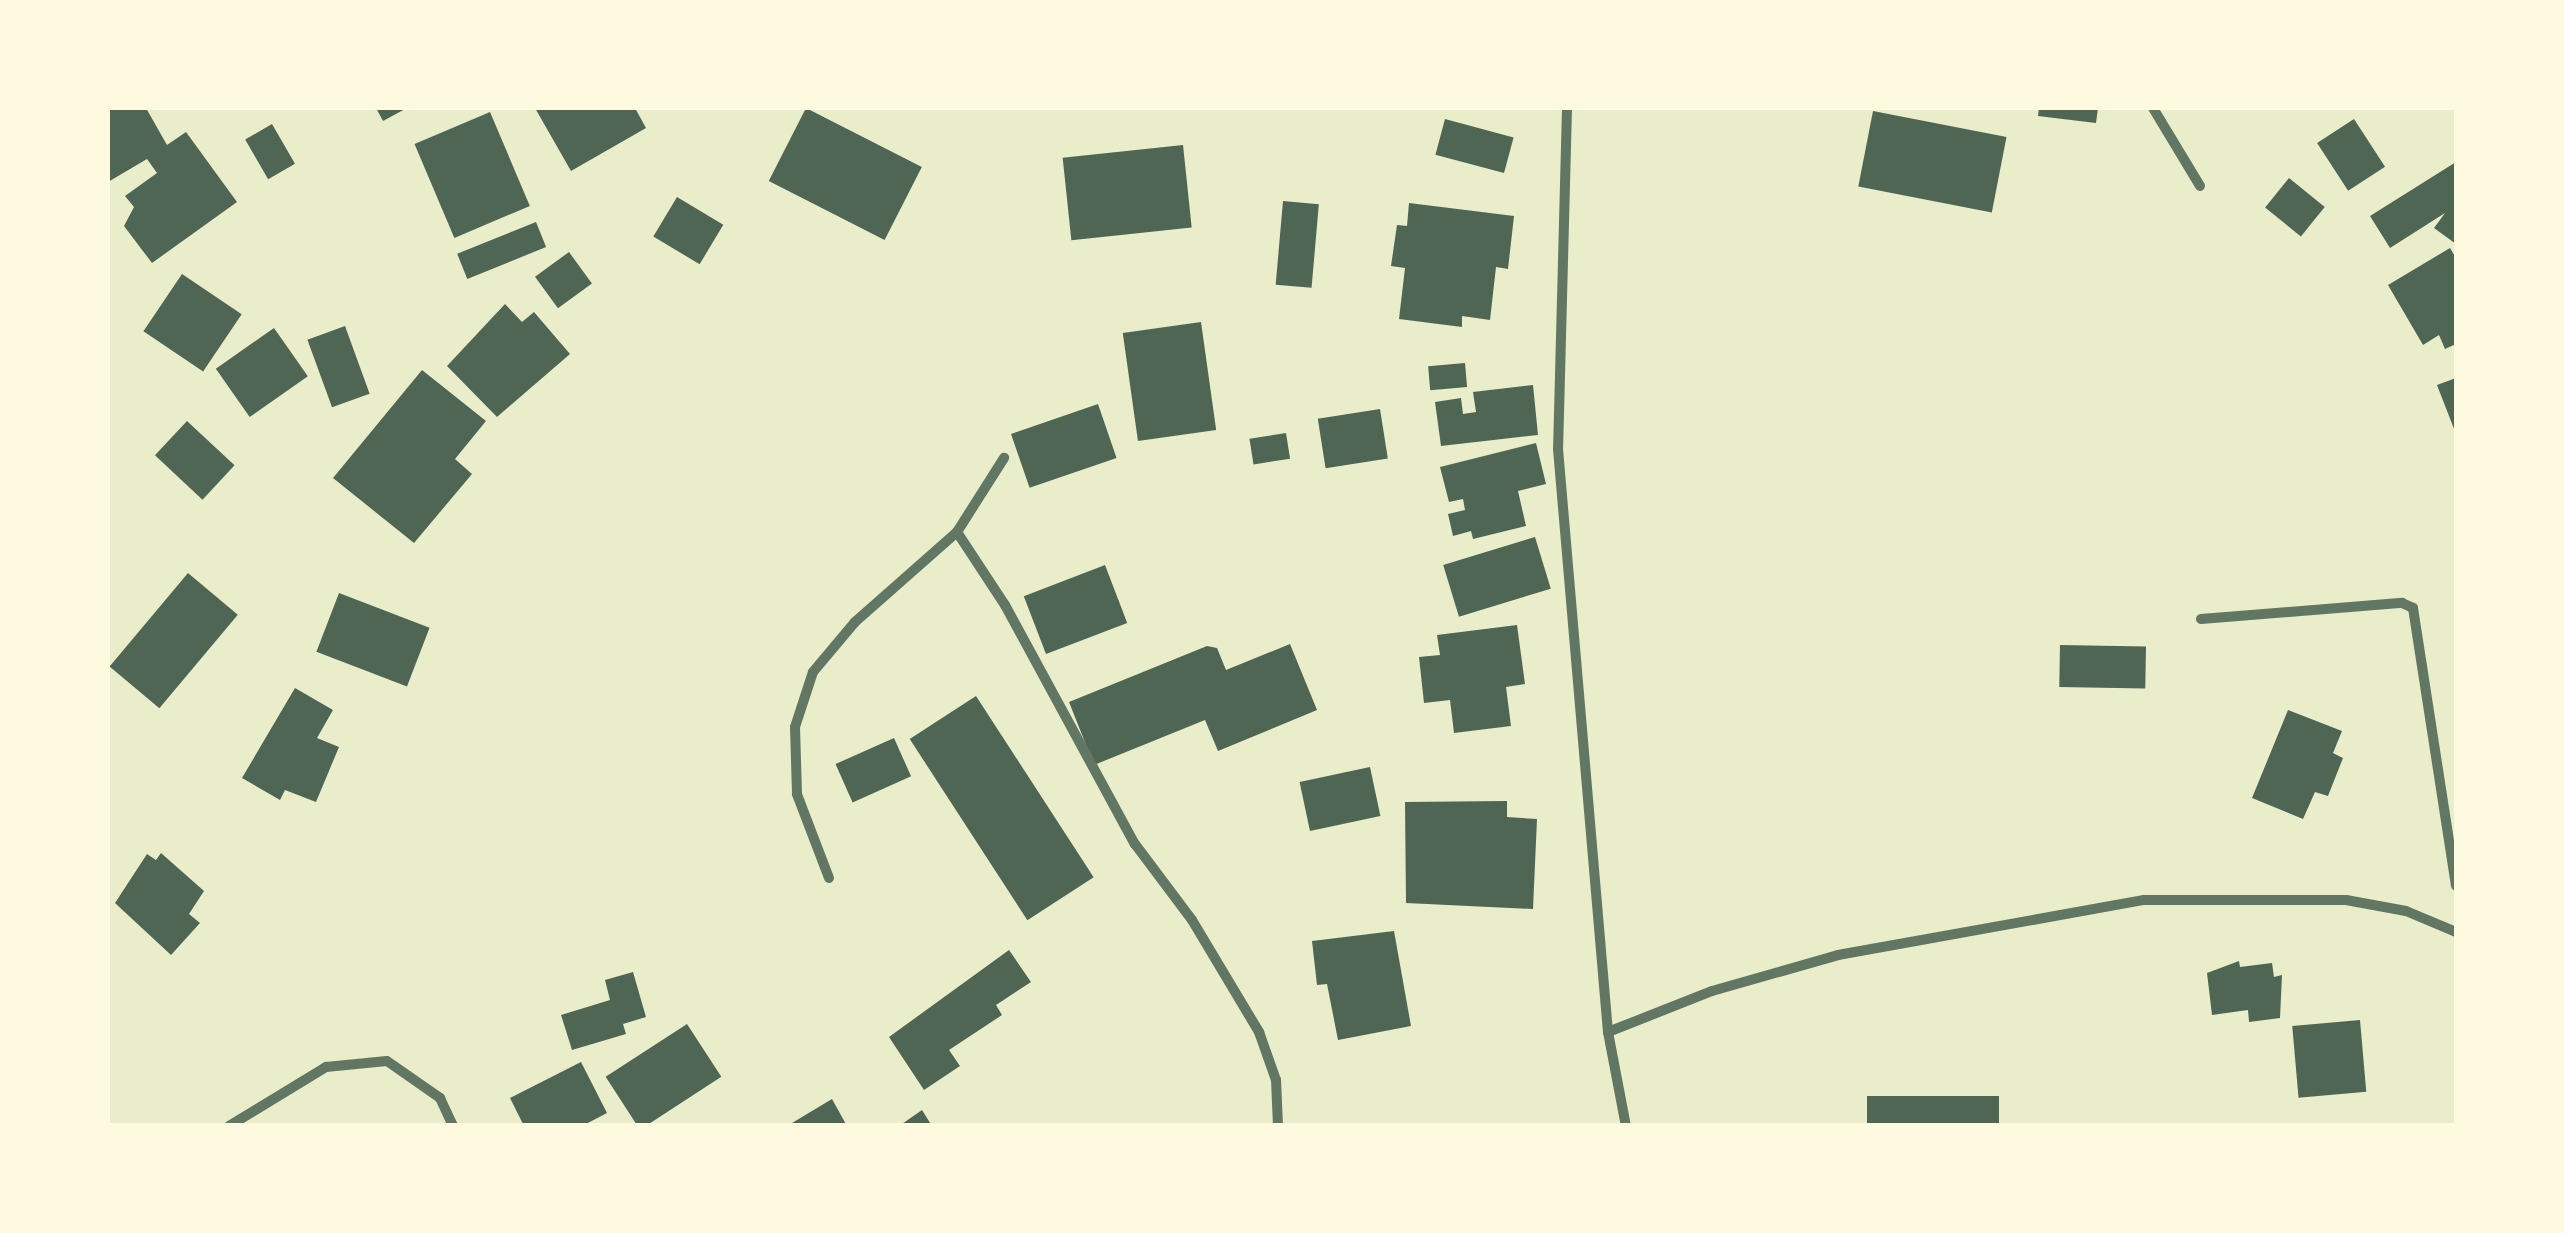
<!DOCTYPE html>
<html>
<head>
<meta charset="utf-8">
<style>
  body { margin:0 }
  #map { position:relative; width:2564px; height:1233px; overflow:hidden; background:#e9edc9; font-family:Lora,serif }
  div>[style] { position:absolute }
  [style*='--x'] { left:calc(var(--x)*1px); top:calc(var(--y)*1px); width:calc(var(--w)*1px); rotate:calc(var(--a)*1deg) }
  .building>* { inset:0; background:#4f6655; transform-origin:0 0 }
  .minor>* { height:10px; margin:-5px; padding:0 5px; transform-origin:5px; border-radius:5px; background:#617663 }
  span { translate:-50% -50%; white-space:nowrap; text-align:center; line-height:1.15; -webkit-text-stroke:10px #fefae0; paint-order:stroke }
  .frame { position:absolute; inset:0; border:110px solid #fefae0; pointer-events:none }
</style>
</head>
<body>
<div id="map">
  <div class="building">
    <div style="clip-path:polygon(108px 108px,146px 108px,167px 145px,186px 132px,237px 202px,152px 263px,124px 226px,134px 207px,125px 196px,157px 173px,147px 159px,108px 182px)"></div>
    <div style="clip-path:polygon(376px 108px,407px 108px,383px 121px)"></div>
    <div style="clip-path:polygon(535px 108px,635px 108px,646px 128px,571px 171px)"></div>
    <div style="left:806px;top:108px;width:130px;height:82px;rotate:27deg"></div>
    <div style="clip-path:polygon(2039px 108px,2098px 108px,2096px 123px,2038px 116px)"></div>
    <div style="left:1873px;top:111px;width:136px;height:77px;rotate:11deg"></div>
    <div style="left:490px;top:112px;width:102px;height:82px;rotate:67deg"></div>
    <div style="left:1445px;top:119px;width:71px;height:37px;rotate:15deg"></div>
    <div style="left:2354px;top:119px;width:57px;height:44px;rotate:57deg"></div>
    <div style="left:272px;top:124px;width:46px;height:31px;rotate:60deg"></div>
    <div style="left:1183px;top:145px;width:83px;height:121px;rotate:84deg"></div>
    <div style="clip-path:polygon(2456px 162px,2456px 244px,2434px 228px,2445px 213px,2390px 248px,2370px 216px)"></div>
    <div style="left:2289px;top:178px;width:46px;height:38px;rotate:39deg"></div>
    <div style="left:677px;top:197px;width:54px;height:46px;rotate:31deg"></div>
    <div style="left:1283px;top:201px;width:36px;height:84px;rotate:5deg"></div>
    <div style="clip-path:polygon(1409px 203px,1514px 216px,1508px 269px,1496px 267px,1490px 320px,1462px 316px,1462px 327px,1399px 319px,1405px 268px,1391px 266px,1397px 225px,1407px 226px)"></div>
    <div style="left:536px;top:222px;width:27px;height:85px;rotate:68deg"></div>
    <div style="clip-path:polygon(2450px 248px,2456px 258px,2456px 344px,2445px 349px,2439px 335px,2423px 345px,2388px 285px)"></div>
    <div style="left:569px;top:252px;width:39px;height:42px;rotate:54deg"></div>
    <div style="left:182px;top:274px;width:72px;height:69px;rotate:34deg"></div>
    <div style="clip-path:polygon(505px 304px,522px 322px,534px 312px,570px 354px,497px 417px,447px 366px)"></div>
    <div style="left:1201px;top:322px;width:109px;height:79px;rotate:82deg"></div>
    <div style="left:345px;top:326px;width:72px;height:40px;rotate:70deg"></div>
    <div style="left:274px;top:328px;width:59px;height:71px;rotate:55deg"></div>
    <div style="left:1465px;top:363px;width:24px;height:37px;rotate:85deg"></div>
    <div style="clip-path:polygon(422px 370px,486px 421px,455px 459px,472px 474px,414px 543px,333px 478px)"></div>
    <div style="clip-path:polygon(2456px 378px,2456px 434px,2437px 385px)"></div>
    <div style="clip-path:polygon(1533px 385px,1538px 435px,1441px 446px,1435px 402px,1461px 398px,1463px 414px,1476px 412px,1473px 392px)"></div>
    <div style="left:1098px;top:404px;width:57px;height:92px;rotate:71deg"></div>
    <div style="left:1380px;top:409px;width:50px;height:63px;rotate:81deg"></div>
    <div style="left:187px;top:421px;width:65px;height:47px;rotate:43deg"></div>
    <div style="left:1286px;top:433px;width:26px;height:37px;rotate:81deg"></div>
    <div style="clip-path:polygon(1536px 443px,1546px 484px,1518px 491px,1526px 526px,1473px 539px,1471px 531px,1453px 536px,1448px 514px,1465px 510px,1463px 499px,1449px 502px,1440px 467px)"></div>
    <div style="left:1535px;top:537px;width:54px;height:96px;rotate:73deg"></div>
    <div style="left:1105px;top:565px;width:62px;height:87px;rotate:69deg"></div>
    <div style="left:188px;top:573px;width:65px;height:122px;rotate:40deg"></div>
    <div style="left:339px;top:593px;width:97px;height:63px;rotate:21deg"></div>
    <div style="clip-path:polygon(1517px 625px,1525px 684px,1506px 687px,1511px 726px,1454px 733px,1450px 700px,1424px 703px,1419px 657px,1440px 655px,1437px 635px)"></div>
    <div style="clip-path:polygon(1290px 644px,1317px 710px,1218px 751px,1205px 720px,1094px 765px,1069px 702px,1207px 646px,1217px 648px,1226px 670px)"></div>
    <div style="left:2060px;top:645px;width:86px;height:42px;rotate:1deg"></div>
    <div style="clip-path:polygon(295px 688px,333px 710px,317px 738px,339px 747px,316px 802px,285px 790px,280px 800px,242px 778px)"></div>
    <div style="left:976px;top:696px;width:216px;height:79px;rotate:57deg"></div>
    <div style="clip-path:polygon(2288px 710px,2342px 731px,2333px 753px,2343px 758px,2328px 796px,2315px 792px,2303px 819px,2252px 798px)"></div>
    <div style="left:894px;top:738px;width:42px;height:64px;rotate:66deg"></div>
    <div style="left:1370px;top:767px;width:50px;height:72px;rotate:78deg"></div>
    <div style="clip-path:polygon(1507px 801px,1507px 817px,1537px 819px,1533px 909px,1406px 903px,1405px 802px)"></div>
    <div style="clip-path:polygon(161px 853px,204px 891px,189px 914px,200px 923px,171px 955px,115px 903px,147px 854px,156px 860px)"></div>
    <div style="clip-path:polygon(1394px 931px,1411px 1026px,1338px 1040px,1327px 984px,1317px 985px,1312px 941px)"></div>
    <div style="clip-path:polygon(1009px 950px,1031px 982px,996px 1005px,1002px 1015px,949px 1050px,960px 1066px,924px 1090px,889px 1037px)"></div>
    <div style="clip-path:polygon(2239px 961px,2240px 967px,2272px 963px,2274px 977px,2282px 975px,2280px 1018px,2249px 1022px,2248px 1010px,2212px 1015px,2207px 973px)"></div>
    <div style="clip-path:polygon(633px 972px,646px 1017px,623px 1024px,626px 1034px,572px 1050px,561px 1015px,610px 1000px,605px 980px)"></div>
    <div style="left:2360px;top:1020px;width:72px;height:68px;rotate:85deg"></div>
    <div style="left:687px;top:1024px;width:63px;height:97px;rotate:57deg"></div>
    <div style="clip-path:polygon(581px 1062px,607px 1113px,582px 1126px,524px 1126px,510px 1098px)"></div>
    <div style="left:1999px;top:1096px;width:30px;height:132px;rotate:90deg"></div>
    <div style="clip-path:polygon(832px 1099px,847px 1126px,787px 1126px)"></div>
    <div style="clip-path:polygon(922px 1110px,932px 1126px,899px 1126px)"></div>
  </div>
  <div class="minor">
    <div style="--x:1567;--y:108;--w:341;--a:91.5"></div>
    <div style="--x:1558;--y:449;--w:585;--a:85.1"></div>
    <div style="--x:1608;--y:1032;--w:96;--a:79.2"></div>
    <div style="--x:2153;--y:108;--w:91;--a:58.9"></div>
    <div style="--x:957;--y:532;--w:87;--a:56.7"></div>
    <div style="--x:1005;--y:605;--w:272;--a:61.5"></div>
    <div style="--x:1135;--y:844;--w:95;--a:53.1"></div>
    <div style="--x:1192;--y:920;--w:131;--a:59.1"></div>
    <div style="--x:1259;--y:1032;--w:51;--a:70.5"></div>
    <div style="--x:1276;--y:1080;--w:46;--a:87.5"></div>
    <div style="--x:2201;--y:619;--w:202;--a:-4.6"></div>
    <div style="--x:2402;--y:603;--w:12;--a:24"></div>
    <div style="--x:2413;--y:608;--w:281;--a:81.2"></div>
    <div style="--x:829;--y:878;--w:90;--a:-110.9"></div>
    <div style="--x:797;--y:794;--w:67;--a:-91.7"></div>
    <div style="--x:795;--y:727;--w:58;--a:-71.9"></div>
    <div style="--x:813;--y:672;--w:65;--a:-50"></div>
    <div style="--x:855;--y:622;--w:136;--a:-41.4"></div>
    <div style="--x:957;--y:532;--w:88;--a:-57.6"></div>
    <div style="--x:1608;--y:1032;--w:112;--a:-21.5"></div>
    <div style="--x:1712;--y:991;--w:131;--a:-15.9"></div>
    <div style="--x:1838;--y:955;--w:311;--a:-10.2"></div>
    <div style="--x:2144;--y:900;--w:202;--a:0"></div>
    <div style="--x:2346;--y:900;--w:61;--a:10.4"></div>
    <div style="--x:2406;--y:911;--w:54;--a:22.8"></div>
    <div style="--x:229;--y:1126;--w:114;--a:-31.3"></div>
    <div style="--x:326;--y:1067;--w:61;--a:-5.6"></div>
    <div style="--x:387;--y:1061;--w:65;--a:34.9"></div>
    <div style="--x:440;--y:1098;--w:31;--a:65"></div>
  </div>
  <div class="frame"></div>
</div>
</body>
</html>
